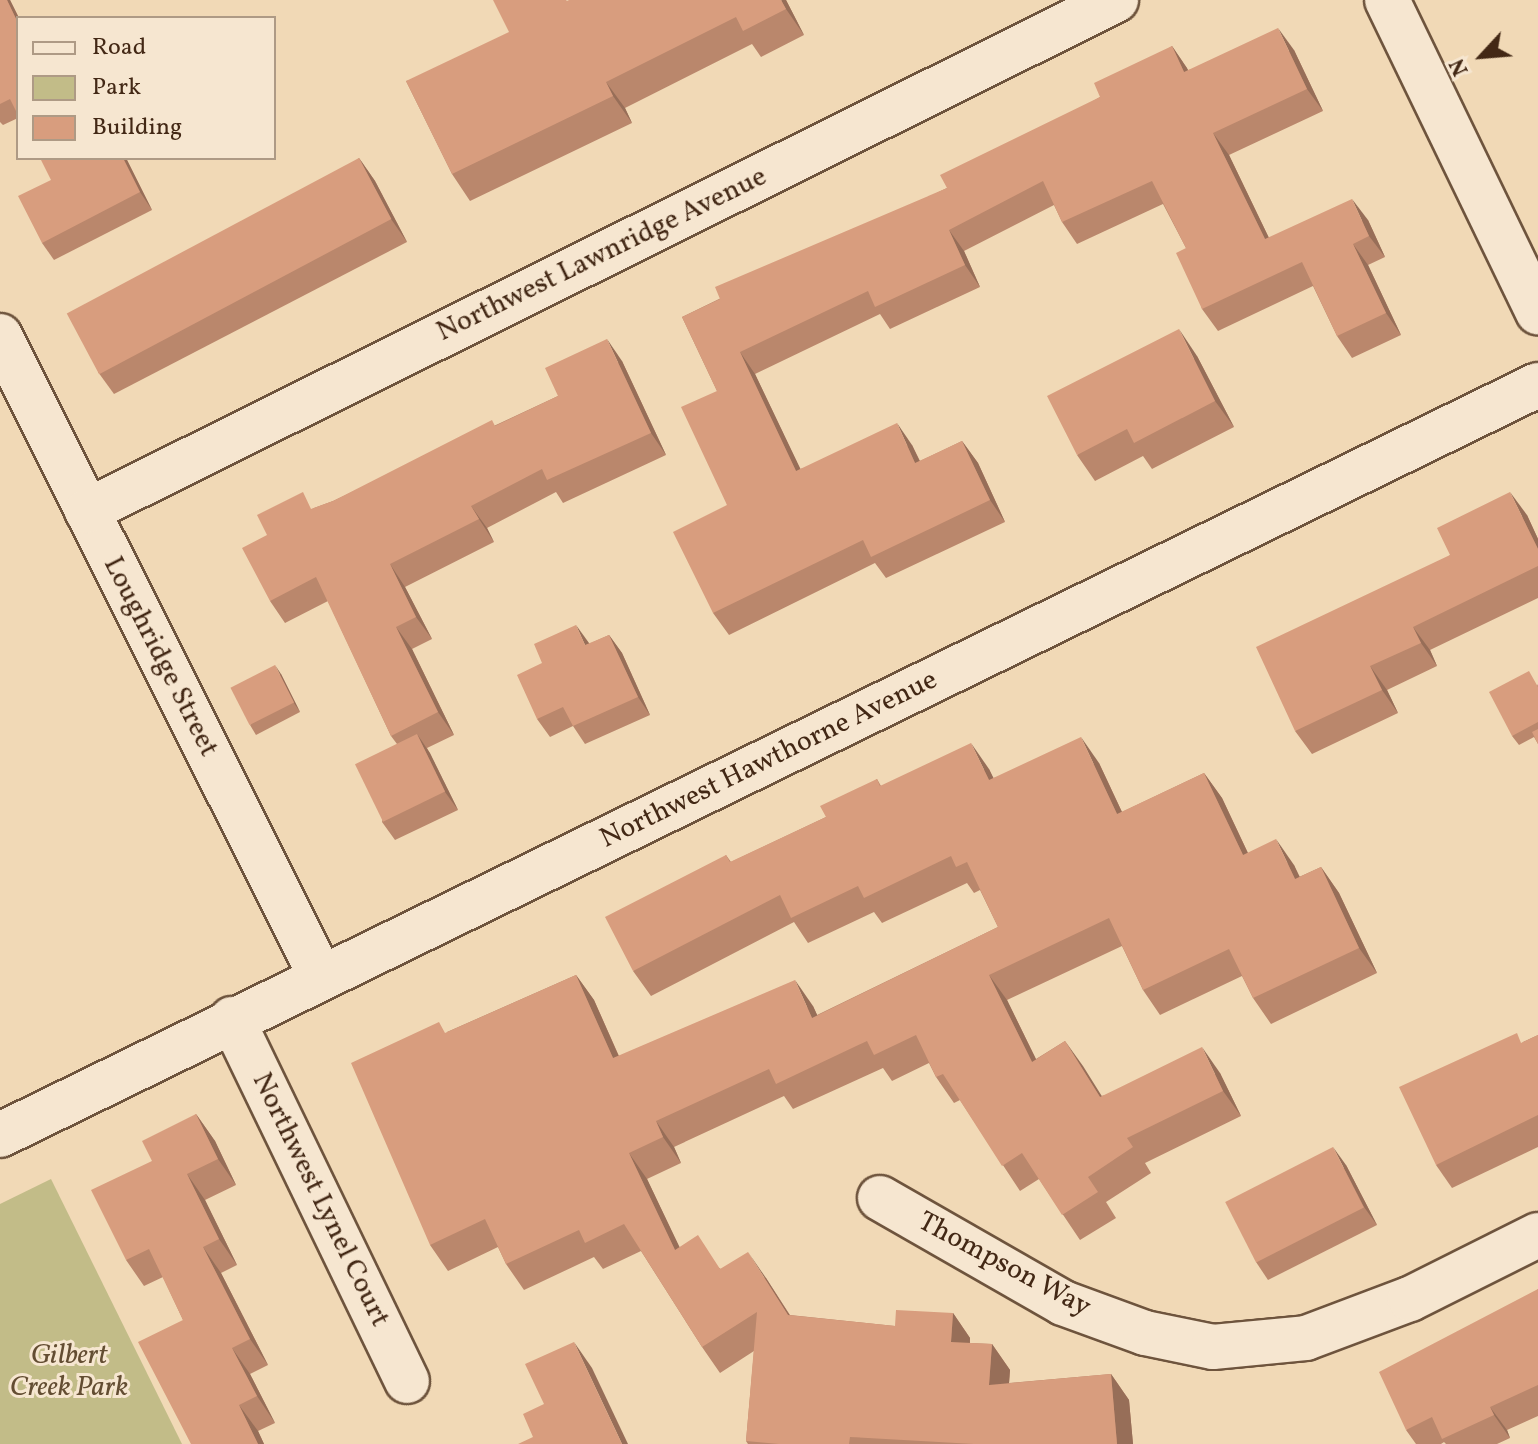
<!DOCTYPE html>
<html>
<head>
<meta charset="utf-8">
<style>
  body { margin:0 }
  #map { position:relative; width:1538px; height:1444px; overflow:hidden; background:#f1d9b6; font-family:Vollkorn,serif }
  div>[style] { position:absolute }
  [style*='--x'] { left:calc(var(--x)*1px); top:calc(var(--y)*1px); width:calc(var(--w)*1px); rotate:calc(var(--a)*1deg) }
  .green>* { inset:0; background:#c2bc88 }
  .roads { filter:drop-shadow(2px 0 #6e543d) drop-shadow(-2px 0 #6e543d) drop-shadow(0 2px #6e543d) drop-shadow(0 -2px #6e543d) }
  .minor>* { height:44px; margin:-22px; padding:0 22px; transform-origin:22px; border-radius:22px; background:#f6e6d0 }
  .tertiary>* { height:44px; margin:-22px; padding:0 22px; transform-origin:22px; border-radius:22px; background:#f6e6d0 }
  .wall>* { inset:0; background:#ba876c }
  .shaded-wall>* { inset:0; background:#976e58 }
  .building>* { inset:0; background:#d89d7e; transform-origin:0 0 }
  span { translate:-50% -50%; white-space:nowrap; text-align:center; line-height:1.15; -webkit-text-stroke:6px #f6e6d0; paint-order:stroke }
  .street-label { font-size:28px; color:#432815 }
  .park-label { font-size:28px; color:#634d32; font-style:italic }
  .legend { position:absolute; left:16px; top:16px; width:260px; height:144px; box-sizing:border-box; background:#f6e6d0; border:2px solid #ae9a85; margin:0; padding:10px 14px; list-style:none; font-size:24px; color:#432815 }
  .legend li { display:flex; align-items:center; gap:16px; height:40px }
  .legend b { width:40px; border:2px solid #ae9a85 }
  .north { position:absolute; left:1442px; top:16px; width:80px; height:80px; -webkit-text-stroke:6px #f6e6d0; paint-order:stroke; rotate:244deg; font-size:22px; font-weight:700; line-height:32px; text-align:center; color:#432815 }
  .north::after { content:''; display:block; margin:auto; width:28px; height:36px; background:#432815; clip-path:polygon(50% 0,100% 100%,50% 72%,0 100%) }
</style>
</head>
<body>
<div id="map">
  <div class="green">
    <div style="clip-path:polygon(51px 1179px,182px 1444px,0 1444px,0 1204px)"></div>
  </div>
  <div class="roads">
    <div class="minor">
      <div style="--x:1387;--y:0;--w:347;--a:64.2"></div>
      <div style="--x:0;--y:336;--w:717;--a:63.4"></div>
      <div style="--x:87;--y:511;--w:1149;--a:-26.41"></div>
      <div style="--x:232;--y:1019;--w:402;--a:64.2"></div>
      <div style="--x:880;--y:1198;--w:211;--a:29.8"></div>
      <div style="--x:1063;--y:1303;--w:87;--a:20.1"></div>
      <div style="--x:1145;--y:1333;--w:69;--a:11.6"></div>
      <div style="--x:1213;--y:1347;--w:93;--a:-5.5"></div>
      <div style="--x:1306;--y:1338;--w:111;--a:-20.6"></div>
      <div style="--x:1410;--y:1299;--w:143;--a:-26.6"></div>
    </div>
    <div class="tertiary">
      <div style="--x:0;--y:1135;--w:1711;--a:-26"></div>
    </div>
  </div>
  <div class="wall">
    <div style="clip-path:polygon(0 0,10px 0,19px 18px,18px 18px,18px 118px,3px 125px,0 122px)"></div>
    <div style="clip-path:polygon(786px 0,804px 35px,761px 57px,752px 44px,625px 108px,632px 123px,470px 201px,452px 174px,406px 81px)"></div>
    <div style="clip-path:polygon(1172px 46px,1188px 70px,1294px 50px,1323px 111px,1229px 155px,1269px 238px,1368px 220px,1385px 257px,1368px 265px,1401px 335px,1352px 358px,1337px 336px,1313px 286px,1218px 331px,1202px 309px,1186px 248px,1163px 204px,1077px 244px,1062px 222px,1054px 205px,964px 251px,980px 287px,890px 329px,880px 314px,755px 374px,800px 469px,912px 445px,920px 461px,962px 441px,978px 463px,1005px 522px,886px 578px,875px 563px,729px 635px,713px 613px,727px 505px,717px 391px,682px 317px,947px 188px,1100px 97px)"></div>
    <div style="clip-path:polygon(126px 158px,152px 210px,54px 260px,42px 243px,51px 180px)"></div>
    <div style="clip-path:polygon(359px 158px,375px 181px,407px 242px,114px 394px,98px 372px)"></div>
    <div style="clip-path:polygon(1197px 356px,1234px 427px,1152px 469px,1143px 456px,1095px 481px,1077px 455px)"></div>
    <div style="clip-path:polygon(622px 361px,666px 455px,563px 503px,556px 492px,487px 528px,494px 542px,405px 587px,432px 639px,412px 649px,454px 735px,427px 748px,458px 810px,395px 840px,382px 822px,397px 744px,391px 736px,328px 601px,285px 623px,270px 601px,267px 535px,314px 508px,333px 501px,558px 396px)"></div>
    <div style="clip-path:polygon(1527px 515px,1538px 539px,1538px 598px,1430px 650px,1437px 666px,1387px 690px,1398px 713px,1312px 754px,1295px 731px,1450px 555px)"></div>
    <div style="clip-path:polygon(609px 635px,622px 653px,650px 715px,585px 744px,573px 726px,550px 737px,537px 719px,589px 644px)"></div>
    <div style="clip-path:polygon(281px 674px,300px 712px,256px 735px,250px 725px)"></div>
    <div style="clip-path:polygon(1538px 684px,1538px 744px,1534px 737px,1519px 745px,1512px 736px)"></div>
    <div style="clip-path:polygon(1099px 763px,1122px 812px,1204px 773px,1222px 798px,1248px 853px,1294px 865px,1299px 877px,1321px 867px,1339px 893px,1377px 973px,1271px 1024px,1253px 998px,1242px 976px,1160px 1015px,1143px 990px,1122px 946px,1007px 1000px,1036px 1059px,1065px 1041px,1101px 1096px,1220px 1073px,1241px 1116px,1145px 1163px,1151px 1173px,1106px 1202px,1116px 1218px,1080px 1240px,1039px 1179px,1020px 1191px,960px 1100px,954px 1103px,936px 1077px,929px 1063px,892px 1081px,883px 1068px,793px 1109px,784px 1096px,674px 1147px,681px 1163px,647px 1179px,679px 1247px,721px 1269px,766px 1278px,790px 1315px,895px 1326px,953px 1313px,970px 1338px,970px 1343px,992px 1344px,1010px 1370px,1009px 1383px,1111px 1374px,1129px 1400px,1133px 1444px,748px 1444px,746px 1441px,754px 1351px,720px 1373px,702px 1347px,641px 1251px,603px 1269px,594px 1257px,524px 1290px,506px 1264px,498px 1247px,448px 1271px,430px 1245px,447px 1032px,576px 975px,594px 1000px,619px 1056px,813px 1006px,817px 1015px,998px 927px,980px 890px,974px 893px,967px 883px,882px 923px,874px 912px,808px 943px,794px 922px,651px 996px,633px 971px,726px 855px,731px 862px,826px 817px,877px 779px,881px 786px,989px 769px,993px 778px)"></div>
    <div style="clip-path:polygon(1538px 1035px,1538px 1147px,1452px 1188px,1436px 1165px,1523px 1042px)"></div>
    <div style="clip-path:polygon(196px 1114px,215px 1141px,236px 1185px,205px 1200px,237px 1265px,221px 1273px,268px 1365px,250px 1374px,275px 1423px,258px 1431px,264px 1444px,191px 1444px,183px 1320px,163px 1277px,144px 1286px,126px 1260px,152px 1161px)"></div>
    <div style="clip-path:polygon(1346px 1165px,1377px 1225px,1268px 1280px,1256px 1262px)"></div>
    <div style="clip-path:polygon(1538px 1289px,1538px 1416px,1507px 1430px,1510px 1438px,1497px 1444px,1446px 1444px,1444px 1442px,1441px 1444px,1416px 1444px,1406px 1430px)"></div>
  </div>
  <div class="shaded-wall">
    <div style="clip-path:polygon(7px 0,10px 0,19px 18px,18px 18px,18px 23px)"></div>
    <div style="clip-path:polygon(781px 0,786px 0,804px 35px,786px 9px)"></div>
    <div style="clip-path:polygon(1278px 28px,1294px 50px,1323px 111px,1307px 89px)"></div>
    <div style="clip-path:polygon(1172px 46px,1187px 68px,1199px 94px,1184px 72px)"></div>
    <div style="clip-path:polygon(606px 82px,625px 108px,632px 123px,613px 96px)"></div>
    <div style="clip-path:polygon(1213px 133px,1229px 155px,1280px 261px,1265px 239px)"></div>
    <div style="clip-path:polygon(123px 158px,126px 158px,152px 210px,140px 192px)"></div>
    <div style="clip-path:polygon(359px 158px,375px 181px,407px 242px,391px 219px)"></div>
    <div style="clip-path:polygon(1352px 199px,1368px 220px,1385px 257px,1369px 236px)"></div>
    <div style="clip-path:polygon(949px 230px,964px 251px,980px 287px,965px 265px)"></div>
    <div style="clip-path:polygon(1353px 244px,1368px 265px,1401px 335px,1386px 313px)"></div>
    <div style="clip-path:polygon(1179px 329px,1197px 356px,1234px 427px,1215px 401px)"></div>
    <div style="clip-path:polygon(607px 339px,622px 361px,666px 455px,651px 433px)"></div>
    <div style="clip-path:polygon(740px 352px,755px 374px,812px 493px,796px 471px)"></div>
    <div style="clip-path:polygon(897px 423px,912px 445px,931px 485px,915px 463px)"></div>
    <div style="clip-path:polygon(962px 441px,978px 463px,1005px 522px,990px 500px)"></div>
    <div style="clip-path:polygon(1510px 492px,1527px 515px,1538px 539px,1538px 549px)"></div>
    <div style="clip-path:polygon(471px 506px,487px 528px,494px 542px,479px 519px)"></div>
    <div style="clip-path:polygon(390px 564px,405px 587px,432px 639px,416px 617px)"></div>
    <div style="clip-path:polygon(576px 625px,589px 643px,598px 664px,585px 645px)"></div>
    <div style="clip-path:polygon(396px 627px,412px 649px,454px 735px,438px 712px)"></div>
    <div style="clip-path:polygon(1413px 627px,1430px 650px,1437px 666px,1421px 643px)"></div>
    <div style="clip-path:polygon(609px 635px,622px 653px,650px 715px,638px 697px)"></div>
    <div style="clip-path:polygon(275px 665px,281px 674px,300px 712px,294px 703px)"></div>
    <div style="clip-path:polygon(1370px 666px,1387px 690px,1398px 713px,1382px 690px)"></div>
    <div style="clip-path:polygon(417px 734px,430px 753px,458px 810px,445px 792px)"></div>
    <div style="clip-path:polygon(1081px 737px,1099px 763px,1135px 840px,1117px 814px)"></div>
    <div style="clip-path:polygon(971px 743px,989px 769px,1007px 805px,989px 780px)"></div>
    <div style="clip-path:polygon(1204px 773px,1222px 798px,1261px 881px,1243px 855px)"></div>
    <div style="clip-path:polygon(1276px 839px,1294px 865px,1313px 904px,1295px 879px)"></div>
    <div style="clip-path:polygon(1321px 867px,1339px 893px,1377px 973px,1359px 948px)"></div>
    <div style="clip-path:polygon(576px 975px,594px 1000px,631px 1084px,613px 1058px)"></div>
    <div style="clip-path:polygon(989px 975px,1007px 1000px,1050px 1088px,1032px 1062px)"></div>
    <div style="clip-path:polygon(795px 980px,813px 1006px,830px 1043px,812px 1018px)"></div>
    <div style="clip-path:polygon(1065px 1041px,1083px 1066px,1118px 1122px,1100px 1097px)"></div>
    <div style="clip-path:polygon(1202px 1047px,1220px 1073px,1241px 1116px,1223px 1091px)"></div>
    <div style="clip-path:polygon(196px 1114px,215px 1141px,236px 1185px,218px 1159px)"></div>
    <div style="clip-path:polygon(656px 1121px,674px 1147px,681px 1163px,663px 1137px)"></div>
    <div style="clip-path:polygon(1333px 1147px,1346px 1165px,1377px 1225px,1364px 1207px)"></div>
    <div style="clip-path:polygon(629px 1153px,647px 1179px,693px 1275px,675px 1250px)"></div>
    <div style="clip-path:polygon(187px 1174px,205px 1200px,237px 1265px,219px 1239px)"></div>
    <div style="clip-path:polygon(203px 1247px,221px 1273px,268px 1365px,250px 1339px)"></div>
    <div style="clip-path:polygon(748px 1252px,766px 1278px,806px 1341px,788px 1315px)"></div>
    <div style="clip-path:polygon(953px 1313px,970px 1338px,969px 1367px,951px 1342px)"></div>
    <div style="clip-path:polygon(574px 1342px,592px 1368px,628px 1444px,622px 1444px)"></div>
    <div style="clip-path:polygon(992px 1344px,1010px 1370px,1007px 1410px,989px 1385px)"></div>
    <div style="clip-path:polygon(232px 1348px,250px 1374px,275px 1423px,257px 1396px)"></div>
    <div style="clip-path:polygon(1111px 1374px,1129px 1400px,1133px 1444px,1117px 1444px)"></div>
    <div style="clip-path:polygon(239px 1405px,258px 1431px,264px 1444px,258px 1444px)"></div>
    <div style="clip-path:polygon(1490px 1407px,1507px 1430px,1510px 1438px,1494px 1415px)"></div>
  </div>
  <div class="building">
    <div style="clip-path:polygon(0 0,7px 0,18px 23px,18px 115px,10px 99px,0 104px)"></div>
    <div style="clip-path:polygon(493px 0,566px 0,567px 1px,569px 0,781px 0,786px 9px,743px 31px,736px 17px,606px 82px,613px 96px,452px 174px,406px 81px,509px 32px)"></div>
    <div style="clip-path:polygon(1278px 28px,1307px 89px,1213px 133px,1265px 239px,1352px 199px,1369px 236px,1353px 244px,1386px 313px,1337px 336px,1302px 262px,1202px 309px,1176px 253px,1186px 248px,1152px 181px,1062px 222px,1043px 181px,949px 230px,965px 265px,875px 307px,868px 291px,740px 352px,796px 471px,897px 423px,915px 463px,962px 441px,990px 500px,871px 557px,863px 540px,713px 613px,673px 532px,727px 505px,681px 407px,717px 391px,682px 317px,720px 299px,715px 287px,947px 188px,940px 175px,1100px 97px,1094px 83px,1172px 46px,1184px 72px)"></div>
    <div style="clip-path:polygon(40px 158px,123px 158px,140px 192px,42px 243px,18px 196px,51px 180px)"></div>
    <div style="left:359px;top:158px;width:69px;height:331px;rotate:62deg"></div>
    <div style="clip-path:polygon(1179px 329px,1215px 401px,1134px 443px,1127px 429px,1077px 455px,1047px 396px)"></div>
    <div style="clip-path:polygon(607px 339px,651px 433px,547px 480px,542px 469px,471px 506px,479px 519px,390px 564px,416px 617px,396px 627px,438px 712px,391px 736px,316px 577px,270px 601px,242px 548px,267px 535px,257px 515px,303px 492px,311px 509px,333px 501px,492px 420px,495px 426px,558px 396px,545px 368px)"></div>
    <div style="clip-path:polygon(1510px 492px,1538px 549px,1538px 566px,1413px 627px,1421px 643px,1370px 666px,1382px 690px,1295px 731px,1256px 647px,1450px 555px,1437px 528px)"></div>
    <div style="clip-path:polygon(576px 625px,585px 645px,609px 635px,638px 697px,573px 726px,563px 707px,537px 719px,517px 675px,542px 663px,534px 644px)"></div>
    <div style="left:275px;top:665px;width:42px;height:50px;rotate:63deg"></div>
    <div style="clip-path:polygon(1529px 671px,1538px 687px,1538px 722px,1512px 736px,1489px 692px)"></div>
    <div style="clip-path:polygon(1538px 729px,1538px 744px,1532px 732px)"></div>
    <div style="left:417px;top:734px;width:64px;height:69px;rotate:64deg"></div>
    <div style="clip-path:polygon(1081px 737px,1117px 814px,1204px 773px,1243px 855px,1276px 839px,1295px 879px,1321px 867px,1359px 948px,1253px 998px,1229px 949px,1143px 990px,1109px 918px,989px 975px,1032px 1062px,1065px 1041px,1100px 1097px,1202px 1047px,1223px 1091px,1127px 1138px,1133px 1147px,1088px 1177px,1098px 1192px,1062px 1215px,1022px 1153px,1002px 1166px,943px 1074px,936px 1077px,916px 1035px,874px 1055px,867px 1041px,776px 1084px,769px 1069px,656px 1121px,663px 1137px,629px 1153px,675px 1250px,698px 1235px,720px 1269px,748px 1252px,788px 1315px,895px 1326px,896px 1310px,953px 1313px,951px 1342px,992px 1344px,989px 1385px,1111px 1374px,1117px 1444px,974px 1444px,850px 1437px,849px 1444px,779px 1444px,746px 1441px,757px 1312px,702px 1347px,624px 1224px,585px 1243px,579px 1230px,506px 1264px,485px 1219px,430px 1245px,351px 1063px,439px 1022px,445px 1033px,576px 975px,613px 1058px,795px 980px,812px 1018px,998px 927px,967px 862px,956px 867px,951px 856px,864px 898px,858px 886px,791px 918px,780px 895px,633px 971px,605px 917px,726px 855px,730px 862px,826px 817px,820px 806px,877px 779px,880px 786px,971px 743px,989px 780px)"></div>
    <div style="clip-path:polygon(1517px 1033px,1521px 1043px,1538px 1035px,1538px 1115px,1436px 1165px,1399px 1087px)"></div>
    <div style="clip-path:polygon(196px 1114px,218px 1159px,187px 1174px,219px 1239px,203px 1247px,250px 1339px,232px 1348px,257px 1396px,239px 1405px,258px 1444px,191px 1444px,138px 1342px,183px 1320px,149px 1249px,126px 1260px,91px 1190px,152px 1161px,142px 1141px)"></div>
    <div style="left:1333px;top:1147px;width:68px;height:121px;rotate:63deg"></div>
    <div style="clip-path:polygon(1538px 1289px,1538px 1385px,1490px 1407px,1494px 1415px,1442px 1439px,1432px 1417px,1406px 1430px,1379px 1372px)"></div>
    <div style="clip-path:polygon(574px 1342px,622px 1444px,518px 1444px,533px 1437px,523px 1414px,544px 1404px,525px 1364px)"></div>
  </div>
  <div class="street-label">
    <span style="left:602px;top:255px;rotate:-26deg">Northwest Lawnridge Avenue</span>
    <span style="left:160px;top:657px;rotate:63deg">Loughridge Street</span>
    <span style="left:769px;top:760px;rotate:-26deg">Northwest Hawthorne Avenue</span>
    <span style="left:320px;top:1200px;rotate:64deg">Northwest Lynel Court</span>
    <span style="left:1004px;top:1265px;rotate:28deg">Thompson Way</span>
  </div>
  <div class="park-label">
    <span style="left:69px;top:1372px">Gilbert<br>Creek Park</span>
  </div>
  <ul class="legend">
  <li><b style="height:10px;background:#f6e6d0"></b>Road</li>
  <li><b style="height:22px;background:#c2bc88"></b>Park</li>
  <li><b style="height:22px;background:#d89d7e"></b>Building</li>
  </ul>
  <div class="north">N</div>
</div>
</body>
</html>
